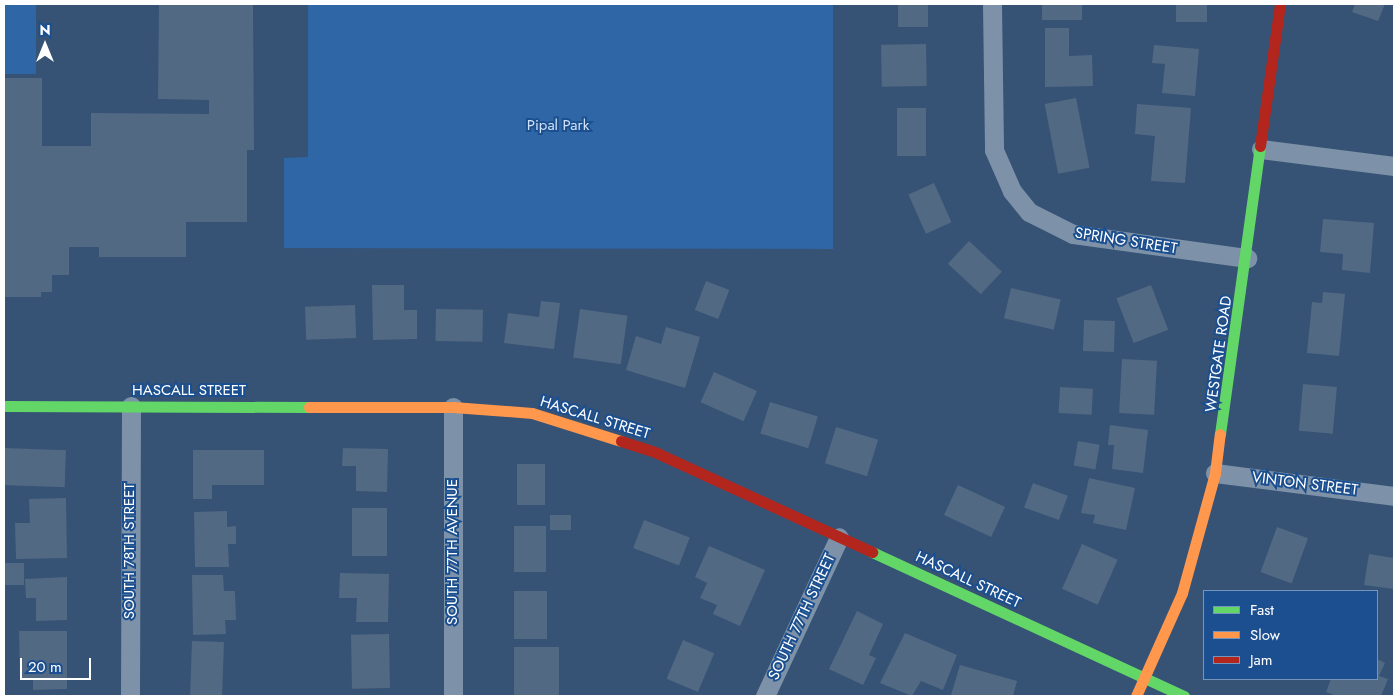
<!DOCTYPE html>
<html>
<head>
<meta charset="utf-8">
<style>
  body { margin:0 }
  #map { position:relative; width:1398px; height:700px; overflow:hidden; background:#365274; font-family:Jost,sans-serif }
  div>[style] { position:absolute }
  [style*='--x'] { left:calc(var(--x)*1px); top:calc(var(--y)*1px); width:calc(var(--w)*1px); rotate:calc(var(--a)*1deg) }
  .green>* { inset:0; background:#2f66a5; transform-origin:0 0 }
  .building>* { inset:0; background:#526984; transform-origin:0 0 }
  .street>* { height:19px; margin:-9.5px; padding:0 9.5px; transform-origin:9.5px; border-radius:9.5px; background:#7d92a8 }
  .fast>* { height:11px; margin:-5.5px; padding:0 5.5px; transform-origin:5.5px; border-radius:5.5px; background:#63d668 }
  .slow>* { height:11px; margin:-5.5px; padding:0 5.5px; transform-origin:5.5px; border-radius:5.5px; background:#ff974d }
  .jam>* { height:11px; margin:-5.5px; padding:0 5.5px; transform-origin:5.5px; border-radius:5.5px; background:#b3261e }
  span { translate:-50% -50%; white-space:nowrap; text-align:center; line-height:1.15; -webkit-text-stroke:4px #1b4f8f; paint-order:stroke }
  .park-label { font-size:15px; color:#cfe3fa }
  .street-label { font-size:15px; color:#fff }
  .frame { position:absolute; inset:0; border:5px solid #fff; pointer-events:none }
  .legend { position:absolute; left:1203px; top:590px; width:175px; height:90px; box-sizing:border-box; background:#1b4f8f; border:1px solid #7695bc; margin:0; padding:6px 9px; list-style:none; font-size:15px; color:#fff }
  .legend li { display:flex; align-items:center; gap:10px; height:25px }
  .legend b { width:25px; border:1px solid #7695bc }
  .north { position:absolute; left:20px; top:20px; width:50px; height:50px; -webkit-text-stroke:4px #1b4f8f; paint-order:stroke; rotate:0deg; font-size:14px; font-weight:700; line-height:20px; text-align:center; color:#fff }
  .north::after { content:''; display:block; margin:auto; width:18px; height:22px; background:#fff; clip-path:polygon(50% 0,100% 100%,50% 72%,0 100%) }
  .scale { position:absolute; left:20px; top:658px; width:71px; height:22px; box-sizing:border-box; border:2px solid #fff; border-top:0; padding-left:6px; font-size:15px; line-height:18px; white-space:nowrap; color:#fff; -webkit-text-stroke:4px #1b4f8f; paint-order:stroke }
</style>
</head>
<body>
<div id="map">
  <div class="green">
    <div style="left:4px;top:4px;width:32px;height:70px"></div>
    <div style="clip-path:polygon(308px 4px,833px 4px,833px 249px,284px 248px,284px 158px,308px 157px)"></div>
  </div>
  <div class="building">
    <div style="clip-path:polygon(159px 4px,253px 4px,254px 150px,247px 150px,247px 222px,186px 222px,186px 257px,99px 257px,99px 247px,69px 247px,69px 275px,52px 275px,52px 292px,41px 292px,41px 297px,4px 297px,4px 78px,42px 78px,42px 146px,91px 146px,91px 113px,209px 114px,209px 100px,158px 99px)"></div>
    <div style="left:898px;top:4px;width:30px;height:23px"></div>
    <div style="left:1042px;top:4px;width:40px;height:16px"></div>
    <div style="left:1176px;top:4px;width:31px;height:18px"></div>
    <div style="clip-path:polygon(1355px 4px,1385px 4px,1378px 21px,1352px 12px)"></div>
    <div style="clip-path:polygon(1045px 28px,1069px 28px,1069px 56px,1092px 55px,1093px 86px,1045px 87px)"></div>
    <div style="left:926px;top:44px;width:42px;height:45px;rotate:89deg"></div>
    <div style="clip-path:polygon(1154px 45px,1199px 49px,1195px 96px,1162px 93px,1165px 64px,1152px 63px)"></div>
    <div style="left:1076px;top:98px;width:71px;height:32px;rotate:79deg"></div>
    <div style="clip-path:polygon(1137px 104px,1191px 108px,1185px 183px,1151px 181px,1155px 136px,1135px 134px)"></div>
    <div style="left:897px;top:108px;width:29px;height:48px"></div>
    <div style="left:934px;top:183px;width:43px;height:28px;rotate:66deg"></div>
    <div style="clip-path:polygon(1323px 219px,1374px 223px,1370px 273px,1342px 270px,1343px 254px,1320px 252px)"></div>
    <div style="left:969px;top:241px;width:45px;height:31px;rotate:43deg"></div>
    <div style="left:706px;top:281px;width:25px;height:31px;rotate:21deg"></div>
    <div style="clip-path:polygon(372px 285px,404px 285px,404px 310px,417px 310px,417px 339px,373px 340px)"></div>
    <div style="left:1151px;top:285px;width:48px;height:37px;rotate:69deg"></div>
    <div style="left:1011px;top:288px;width:51px;height:31px;rotate:13deg"></div>
    <div style="clip-path:polygon(1323px 292px,1345px 294px,1339px 356px,1307px 353px,1312px 302px,1322px 303px)"></div>
    <div style="clip-path:polygon(541px 301px,560px 303px,554px 349px,504px 343px,508px 313px,539px 317px)"></div>
    <div style="left:355px;top:305px;width:33px;height:50px;rotate:88deg"></div>
    <div style="left:436px;top:309px;width:47px;height:32px;rotate:1deg"></div>
    <div style="left:580px;top:309px;width:48px;height:49px;rotate:8deg"></div>
    <div style="left:1084px;top:320px;width:31px;height:31px;rotate:2deg"></div>
    <div style="clip-path:polygon(666px 327px,700px 337px,685px 388px,626px 370px,636px 336px,661px 344px)"></div>
    <div style="left:1122px;top:359px;width:35px;height:54px;rotate:3deg"></div>
    <div style="left:714px;top:372px;width:47px;height:33px;rotate:24deg"></div>
    <div style="left:1303px;top:384px;width:34px;height:47px;rotate:5deg"></div>
    <div style="left:1060px;top:387px;width:33px;height:26px;rotate:3deg"></div>
    <div style="left:770px;top:402px;width:50px;height:33px;rotate:17deg"></div>
    <div style="clip-path:polygon(1110px 425px,1148px 430px,1143px 473px,1112px 469px,1114px 445px,1108px 445px)"></div>
    <div style="left:836px;top:427px;width:44px;height:38px;rotate:17deg"></div>
    <div style="left:1078px;top:441px;width:22px;height:25px;rotate:10deg"></div>
    <div style="left:4px;top:448px;width:62px;height:37px;rotate:2deg"></div>
    <div style="clip-path:polygon(343px 448px,388px 449px,387px 492px,356px 491px,356px 466px,342px 466px)"></div>
    <div style="clip-path:polygon(193px 450px,264px 450px,264px 485px,212px 485px,212px 499px,193px 499px)"></div>
    <div style="left:517px;top:464px;width:28px;height:41px"></div>
    <div style="clip-path:polygon(1089px 478px,1135px 488px,1126px 530px,1093px 523px,1095px 515px,1081px 513px)"></div>
    <div style="left:1033px;top:483px;width:37px;height:26px;rotate:20deg"></div>
    <div style="left:958px;top:485px;width:52px;height:33px;rotate:25deg"></div>
    <div style="clip-path:polygon(66px 498px,67px 558px,16px 559px,15px 523px,30px 523px,29px 499px)"></div>
    <div style="left:352px;top:508px;width:35px;height:48px"></div>
    <div style="clip-path:polygon(227px 511px,227px 527px,236px 526px,236px 544px,228px 544px,229px 567px,195px 567px,194px 512px)"></div>
    <div style="left:571px;top:515px;width:15px;height:21px;rotate:90deg"></div>
    <div style="left:644px;top:520px;width:49px;height:30px;rotate:21deg"></div>
    <div style="left:514px;top:526px;width:32px;height:46px"></div>
    <div style="left:1277px;top:527px;width:33px;height:48px;rotate:20deg"></div>
    <div style="left:1082px;top:544px;width:39px;height:49px;rotate:24deg"></div>
    <div style="clip-path:polygon(709px 546px,765px 570px,740px 626px,713px 614px,717px 605px,700px 598px,707px 583px,695px 577px)"></div>
    <div style="clip-path:polygon(1369px 554px,1394px 558px,1394px 589px,1364px 585px)"></div>
    <div style="left:4px;top:563px;width:20px;height:22px"></div>
    <div style="clip-path:polygon(340px 573px,389px 574px,388px 622px,356px 622px,357px 598px,339px 598px)"></div>
    <div style="clip-path:polygon(192px 575px,223px 575px,224px 591px,235px 591px,236px 620px,225px 620px,226px 634px,193px 635px)"></div>
    <div style="clip-path:polygon(67px 577px,67px 620px,36px 621px,36px 598px,26px 598px,25px 579px)"></div>
    <div style="left:514px;top:591px;width:33px;height:48px"></div>
    <div style="clip-path:polygon(857px 611px,883px 624px,869px 655px,876px 658px,863px 685px,829px 669px)"></div>
    <div style="clip-path:polygon(19px 631px,67px 631px,67px 689px,33px 690px,33px 678px,20px 678px)"></div>
    <div style="clip-path:polygon(905px 633px,957px 655px,943px 690px,921px 681px,912px 696px,880px 683px)"></div>
    <div style="left:389px;top:634px;width:54px;height:38px;rotate:89deg"></div>
    <div style="left:683px;top:640px;width:34px;height:42px;rotate:23deg"></div>
    <div style="left:192px;top:641px;width:32px;height:55px;rotate:2deg"></div>
    <div style="left:514px;top:647px;width:45px;height:49px"></div>
    <div style="clip-path:polygon(1377px 659px,1385px 663px,1379px 676px,1388px 679px,1381px 696px,1337px 696px,1326px 692px,1331px 679px,1377px 679px)"></div>
    <div style="clip-path:polygon(960px 665px,1017px 681px,1013px 696px,951px 695px)"></div>
  </div>
  <div class="street">
    <div style="--x:992;--y:4;--w:146;--a:89.2"></div>
    <div style="--x:994;--y:150;--w:45;--a:66.3"></div>
    <div style="--x:1012;--y:191;--w:27;--a:51"></div>
    <div style="--x:1029;--y:212;--w:49;--a:26.6"></div>
    <div style="--x:1073;--y:234;--w:176;--a:7.9"></div>
    <div style="--x:1261;--y:149;--w:134;--a:7.3"></div>
    <div style="--x:1215;--y:473;--w:180;--a:7.3"></div>
    <div style="--x:130;--y:696;--w:290;--a:-89.8"></div>
    <div style="--x:453;--y:696;--w:289;--a:-90"></div>
    <div style="--x:765;--y:696;--w:175;--a:-65"></div>
  </div>
  <div class="fast">
    <div style="--x:4;--y:406;--w:305;--a:0.2"></div>
    <div style="--x:1220;--y:434;--w:291;--a:-82.1"></div>
    <div style="--x:872;--y:552;--w:344;--a:24.8"></div>
  </div>
  <div class="slow">
    <div style="--x:309;--y:407;--w:144;--a:0"></div>
    <div style="--x:453;--y:407;--w:79;--a:4.3"></div>
    <div style="--x:532;--y:413;--w:93;--a:17.5"></div>
    <div style="--x:1136;--y:696;--w:113;--a:-65.9"></div>
    <div style="--x:1182;--y:593;--w:124;--a:-74.6"></div>
    <div style="--x:1215;--y:473;--w:39;--a:-83"></div>
  </div>
  <div class="jam">
    <div style="--x:1260;--y:146;--w:143;--a:-82"></div>
    <div style="--x:621;--y:441;--w:38;--a:18"></div>
    <div style="--x:657;--y:453;--w:237;--a:24.7"></div>
  </div>
  <div class="park-label">
    <span style="left:558px;top:126px">Pipal Park</span>
  </div>
  <div class="street-label">
    <span style="left:1126px;top:241px;rotate:9deg">SPRING STREET</span>
    <span style="left:1219px;top:354px;rotate:-82deg">WESTGATE ROAD</span>
    <span style="left:189px;top:391px">HASCALL STREET</span>
    <span style="left:595px;top:418px;rotate:17deg">HASCALL STREET</span>
    <span style="left:1305px;top:484px;rotate:7deg">VINTON STREET</span>
    <span style="left:130px;top:551px;rotate:-90deg">SOUTH 78TH STREET</span>
    <span style="left:453px;top:552px;rotate:-90deg">SOUTH 77TH AVENUE</span>
    <span style="left:968px;top:580px;rotate:25deg">HASCALL STREET</span>
    <span style="left:802px;top:617px;rotate:-65deg">SOUTH 77TH STREET</span>
  </div>
  <div class="frame"></div>
  <ul class="legend">
  <li><b style="height:6px;background:#63d668"></b>Fast</li>
  <li><b style="height:6px;background:#ff974d"></b>Slow</li>
  <li><b style="height:6px;background:#b3261e"></b>Jam</li>
  </ul>
  <div class="north">N</div>
  <div class="scale">20 m</div>
</div>
</body>
</html>
